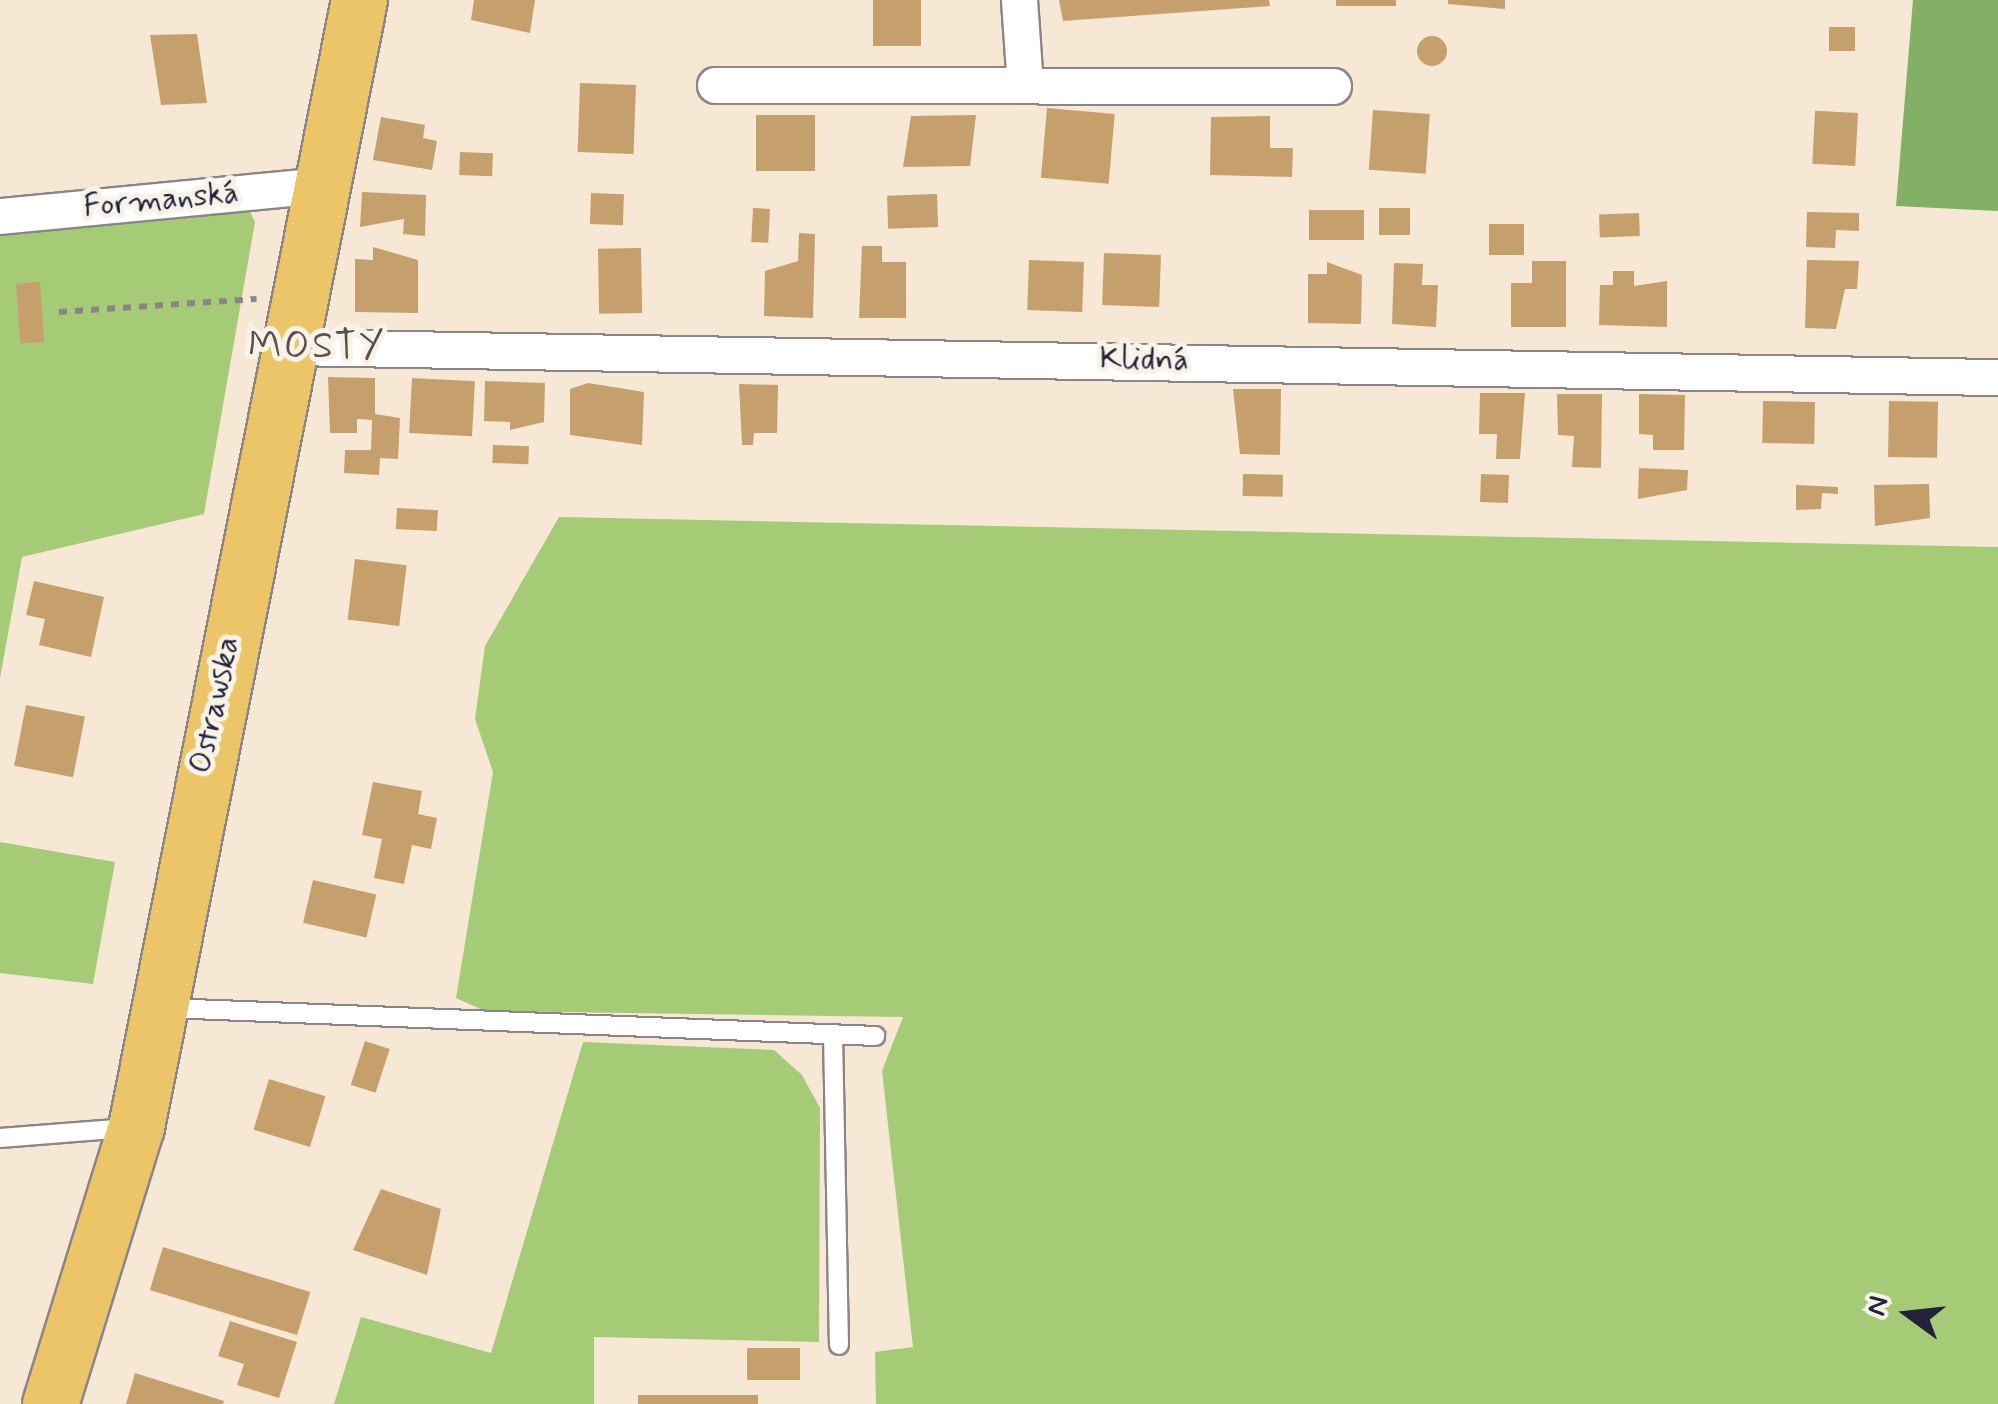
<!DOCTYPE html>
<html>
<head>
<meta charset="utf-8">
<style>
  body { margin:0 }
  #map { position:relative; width:1998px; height:1404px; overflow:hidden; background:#f6e8d5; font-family:Mynerve,sans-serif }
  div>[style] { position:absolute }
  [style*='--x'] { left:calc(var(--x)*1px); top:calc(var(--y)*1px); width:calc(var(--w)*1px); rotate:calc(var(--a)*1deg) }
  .green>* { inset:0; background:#a5cb76 }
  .forest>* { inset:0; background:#84af67 }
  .building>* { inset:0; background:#c59f6c; transform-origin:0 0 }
  .round { border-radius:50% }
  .path>* { height:6px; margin-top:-3px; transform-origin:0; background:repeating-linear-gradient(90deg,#8c8588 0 8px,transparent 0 16px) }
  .roads { filter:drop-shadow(2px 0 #8c8588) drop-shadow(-2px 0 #8c8588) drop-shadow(0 2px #8c8588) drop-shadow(0 -2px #8c8588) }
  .service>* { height:18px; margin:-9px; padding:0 9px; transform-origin:9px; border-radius:9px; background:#fff }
  .minor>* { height:35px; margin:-17.5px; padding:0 17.5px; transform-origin:17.5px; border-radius:17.5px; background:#fff }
  .primary>* { height:55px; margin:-27.5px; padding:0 27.5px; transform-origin:27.5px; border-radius:27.5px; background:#edc569 }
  span { translate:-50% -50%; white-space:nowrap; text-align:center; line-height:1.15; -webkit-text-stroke:10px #f7f3e8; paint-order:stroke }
  .street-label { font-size:32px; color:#22223b }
  .quarter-label { font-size:38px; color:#5b4e4c; letter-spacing:2.5px }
  .north { position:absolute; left:1858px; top:1264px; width:100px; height:100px; -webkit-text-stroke:8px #f7f3e8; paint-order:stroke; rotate:285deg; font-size:28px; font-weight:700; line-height:40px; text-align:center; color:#22223b }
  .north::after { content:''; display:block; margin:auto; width:35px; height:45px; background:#22223b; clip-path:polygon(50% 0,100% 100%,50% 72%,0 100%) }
</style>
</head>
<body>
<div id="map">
  <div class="green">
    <div style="clip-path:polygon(247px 206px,255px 222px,204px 514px,22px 557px,0 678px,0 231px)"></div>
    <div style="clip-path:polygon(559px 517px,1998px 547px,1998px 1404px,876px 1404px,875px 1352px,913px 1347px,882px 1071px,903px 1017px,485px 1011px,456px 998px,493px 772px,475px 719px,485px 646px)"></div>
    <div style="clip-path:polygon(0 842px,115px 862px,93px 984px,0 973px)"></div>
    <div style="clip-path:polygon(583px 1042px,774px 1050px,802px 1075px,820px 1108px,819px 1342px,594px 1337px,594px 1404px,334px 1404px,361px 1317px,491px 1353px)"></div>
  </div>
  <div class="forest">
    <div style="clip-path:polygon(1913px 0,1998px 0,1998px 211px,1896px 206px)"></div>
  </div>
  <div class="building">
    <div style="clip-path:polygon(474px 0,535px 0,530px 33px,471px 20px)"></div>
    <div style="left:873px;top:0;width:48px;height:46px"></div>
    <div style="clip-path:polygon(1059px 0,1269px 0,1270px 6px,1063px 21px)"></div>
    <div style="left:1336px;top:0;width:60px;height:6px"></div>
    <div style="clip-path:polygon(1448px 0,1505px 0,1505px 9px,1448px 4px)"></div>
    <div style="left:1829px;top:27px;width:26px;height:24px"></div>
    <div style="clip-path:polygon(197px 34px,207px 103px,161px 105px,150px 35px)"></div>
    <div class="round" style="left:1417px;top:36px;width:30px;height:30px"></div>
    <div style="left:580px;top:83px;width:56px;height:69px;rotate:2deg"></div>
    <div style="left:1047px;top:108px;width:68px;height:70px;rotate:5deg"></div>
    <div style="left:1373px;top:110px;width:57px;height:60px;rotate:4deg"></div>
    <div style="left:1858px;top:113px;width:53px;height:43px;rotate:93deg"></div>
    <div style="left:756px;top:115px;width:59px;height:56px"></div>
    <div style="clip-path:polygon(976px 115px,970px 166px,903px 167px,911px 116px)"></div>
    <div style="clip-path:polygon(1270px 116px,1270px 148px,1293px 148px,1292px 177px,1210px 175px,1211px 117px)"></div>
    <div style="clip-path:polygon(381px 117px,425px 125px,423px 138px,437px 141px,432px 170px,373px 160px)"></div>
    <div style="left:460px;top:152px;width:33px;height:23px;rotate:2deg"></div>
    <div style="clip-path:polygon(362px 192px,426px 195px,425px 236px,403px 234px,404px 219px,360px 227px)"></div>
    <div style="left:591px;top:193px;width:33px;height:31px;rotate:2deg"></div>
    <div style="left:937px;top:194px;width:33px;height:50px;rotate:88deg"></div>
    <div style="left:753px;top:208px;width:17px;height:34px;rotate:3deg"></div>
    <div style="left:1379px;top:208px;width:31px;height:27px"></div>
    <div style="left:1309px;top:210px;width:55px;height:30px"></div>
    <div style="clip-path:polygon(1807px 212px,1859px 213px,1859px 231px,1836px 230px,1835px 248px,1806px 247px)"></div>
    <div style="left:1639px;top:213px;width:23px;height:40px;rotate:88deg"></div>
    <div style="left:1489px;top:224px;width:35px;height:31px"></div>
    <div style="clip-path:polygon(799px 233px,815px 234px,813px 318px,764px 316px,765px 271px,798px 261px)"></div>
    <div style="clip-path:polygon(862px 246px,882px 246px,882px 262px,906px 262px,906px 318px,859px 318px)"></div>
    <div style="clip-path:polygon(373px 247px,418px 260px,418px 313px,355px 312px,355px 259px,373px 260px)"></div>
    <div style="left:641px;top:248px;width:65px;height:43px;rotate:89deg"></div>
    <div style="left:1104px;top:253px;width:57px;height:52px;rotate:2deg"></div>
    <div style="left:1029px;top:260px;width:55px;height:50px;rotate:2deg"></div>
    <div style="clip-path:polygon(1807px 260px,1859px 261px,1857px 289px,1845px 289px,1836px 329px,1805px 328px)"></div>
    <div style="clip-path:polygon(1532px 261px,1566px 261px,1566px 327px,1511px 327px,1511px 283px,1532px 283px)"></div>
    <div style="clip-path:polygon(1327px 262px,1362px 275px,1361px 324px,1308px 323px,1308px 274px,1327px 274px)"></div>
    <div style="clip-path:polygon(1394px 263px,1423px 264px,1422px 285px,1438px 285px,1436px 327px,1392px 324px)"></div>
    <div style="clip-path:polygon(1613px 271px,1634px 271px,1634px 286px,1667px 281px,1667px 327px,1599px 325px,1600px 285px,1613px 285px)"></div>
    <div style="left:40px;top:282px;width:60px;height:24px;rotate:86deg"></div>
    <div style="clip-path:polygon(328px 377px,375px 378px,375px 414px,400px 418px,398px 459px,380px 458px,379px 475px,344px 473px,345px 450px,371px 450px,372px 420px,357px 419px,357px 433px,330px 433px)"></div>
    <div style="left:412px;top:378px;width:63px;height:55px;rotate:3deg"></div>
    <div style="clip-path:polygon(485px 381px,545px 383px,544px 422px,510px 430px,510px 422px,484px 421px)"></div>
    <div style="clip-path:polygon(588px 383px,644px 392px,642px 445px,570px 435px,570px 389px)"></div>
    <div style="clip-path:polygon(739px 384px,778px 385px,777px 433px,754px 433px,753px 445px,742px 445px)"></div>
    <div style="clip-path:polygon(1233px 389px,1281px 389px,1280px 455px,1240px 454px)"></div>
    <div style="clip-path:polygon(1480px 393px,1525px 393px,1520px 459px,1496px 459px,1497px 434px,1479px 434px)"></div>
    <div style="clip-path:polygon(1557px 394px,1602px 394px,1601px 468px,1572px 467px,1574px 436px,1558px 435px)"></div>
    <div style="clip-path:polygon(1639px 394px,1685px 395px,1684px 450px,1653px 450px,1653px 435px,1639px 434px)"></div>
    <div style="left:1763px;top:401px;width:52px;height:42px;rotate:1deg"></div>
    <div style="left:1889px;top:401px;width:49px;height:56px;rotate:1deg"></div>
    <div style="left:493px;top:445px;width:36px;height:18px;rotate:2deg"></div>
    <div style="clip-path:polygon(1639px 468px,1688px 470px,1687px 490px,1638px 499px)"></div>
    <div style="left:1243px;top:474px;width:40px;height:22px;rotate:1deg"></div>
    <div style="left:1481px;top:474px;width:28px;height:28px;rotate:2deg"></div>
    <div style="clip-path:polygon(1929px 484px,1930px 518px,1875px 526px,1874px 485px)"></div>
    <div style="clip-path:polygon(1796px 485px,1838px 487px,1838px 494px,1822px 493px,1821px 509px,1796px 510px)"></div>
    <div style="left:397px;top:508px;width:41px;height:21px;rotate:3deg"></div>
    <div style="left:355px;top:559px;width:52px;height:61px;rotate:7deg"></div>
    <div style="clip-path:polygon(34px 581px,104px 597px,91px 657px,39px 645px,45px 619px,26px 615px)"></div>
    <div style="left:26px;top:705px;width:60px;height:62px;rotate:11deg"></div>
    <div style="clip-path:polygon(373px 782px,422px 791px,418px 814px,437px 818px,431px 849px,412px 845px,404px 884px,374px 878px,382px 839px,362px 835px)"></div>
    <div style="left:313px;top:880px;width:65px;height:44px;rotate:13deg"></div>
    <div style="left:365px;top:1041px;width:26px;height:46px;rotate:18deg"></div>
    <div style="left:269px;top:1079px;width:59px;height:53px;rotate:17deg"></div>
    <div style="clip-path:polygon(381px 1189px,441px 1209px,427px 1275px,353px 1250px)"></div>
    <div style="left:163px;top:1247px;width:154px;height:45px;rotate:17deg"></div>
    <div style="clip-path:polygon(230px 1321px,297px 1342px,279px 1398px,237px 1385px,244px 1364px,218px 1356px)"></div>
    <div style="left:747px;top:1348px;width:53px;height:32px"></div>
    <div style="clip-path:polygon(135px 1373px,224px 1401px,223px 1404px,126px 1404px)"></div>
    <div style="left:758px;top:1395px;width:9px;height:120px;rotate:90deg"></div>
  </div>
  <div class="path">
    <div style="--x:59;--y:312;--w:198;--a:-3.8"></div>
  </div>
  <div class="roads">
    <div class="service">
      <div style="--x:167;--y:1008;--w:709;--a:2.26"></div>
      <div style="--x:833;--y:1034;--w:311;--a:88.9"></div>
      <div style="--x:0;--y:1138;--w:126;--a:-4.5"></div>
    </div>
    <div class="minor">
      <div style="--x:1019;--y:0;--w:85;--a:86"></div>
      <div style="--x:715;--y:85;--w:618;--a:0.09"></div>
      <div style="--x:0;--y:216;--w:323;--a:-5.5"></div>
      <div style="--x:290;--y:347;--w:1708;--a:1.01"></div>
    </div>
    <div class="primary">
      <div style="--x:50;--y:1404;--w:290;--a:-72.8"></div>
      <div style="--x:136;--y:1127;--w:1149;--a:-78.81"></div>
    </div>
  </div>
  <div class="street-label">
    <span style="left:161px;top:200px;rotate:-5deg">Formanská</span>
    <span style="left:1144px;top:360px;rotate:1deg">Klidná</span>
    <span style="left:215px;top:705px;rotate:-78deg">Ostrawska</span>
  </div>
  <div class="quarter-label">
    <span style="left:317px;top:347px">MOSTY</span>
  </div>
  <div class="north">N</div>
</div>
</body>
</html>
